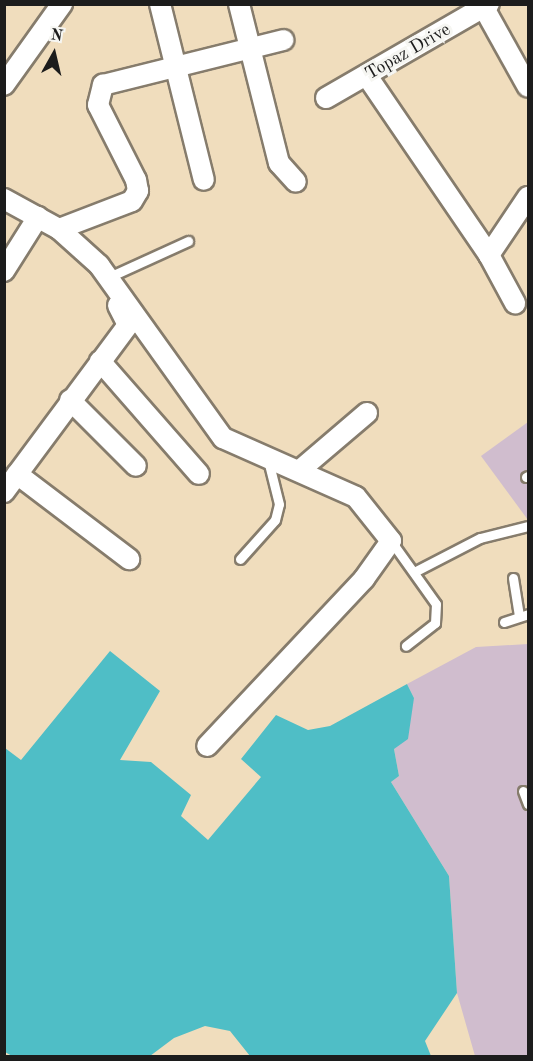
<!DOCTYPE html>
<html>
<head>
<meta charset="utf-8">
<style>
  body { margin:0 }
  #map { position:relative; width:533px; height:1061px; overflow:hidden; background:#f0ddbd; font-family:"Old Standard TT",serif }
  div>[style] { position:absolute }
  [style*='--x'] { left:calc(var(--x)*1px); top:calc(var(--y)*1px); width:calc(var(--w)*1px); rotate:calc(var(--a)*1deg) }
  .industrial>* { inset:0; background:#d0bdce }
  .water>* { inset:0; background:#4fbec6 }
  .roads { filter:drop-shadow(2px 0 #867c6c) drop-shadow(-2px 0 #867c6c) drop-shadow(0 2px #867c6c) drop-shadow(0 -2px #867c6c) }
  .lane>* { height:9px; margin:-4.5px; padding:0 4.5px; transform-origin:4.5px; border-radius:4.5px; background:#fff }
  .street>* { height:20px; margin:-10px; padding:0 10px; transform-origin:10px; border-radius:10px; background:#fff }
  span { translate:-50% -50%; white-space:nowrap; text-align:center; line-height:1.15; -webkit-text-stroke:6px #f6f6f2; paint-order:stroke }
  .street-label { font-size:18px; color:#1c1c1c }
  .frame { position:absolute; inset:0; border:6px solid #1c1c1c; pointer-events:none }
  .north { position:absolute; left:24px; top:24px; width:60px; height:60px; -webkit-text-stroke:4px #f6f6f2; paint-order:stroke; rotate:8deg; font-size:16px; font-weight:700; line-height:24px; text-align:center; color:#1c1c1c }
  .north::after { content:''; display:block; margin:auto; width:21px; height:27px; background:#1c1c1c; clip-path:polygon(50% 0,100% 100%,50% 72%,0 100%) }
</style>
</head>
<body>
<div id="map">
  <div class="industrial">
    <div style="clip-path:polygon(528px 422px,528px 520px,481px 456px)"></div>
    <div style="clip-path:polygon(528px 644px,528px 1056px,475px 1056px,457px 993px,449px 876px,391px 782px,399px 776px,394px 749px,414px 698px,407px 684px,476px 647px)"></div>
  </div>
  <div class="water">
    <div style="clip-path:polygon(110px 651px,160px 691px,120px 760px,151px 762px,191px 795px,181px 816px,208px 840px,261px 777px,241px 759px,276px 715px,308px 730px,330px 726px,407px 684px,414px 698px,408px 739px,394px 749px,399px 776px,391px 782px,449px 876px,457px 993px,425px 1041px,431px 1056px,250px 1056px,230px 1031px,205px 1026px,174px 1038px,150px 1056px,12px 1056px,5px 1052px,5px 748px,21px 760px)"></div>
  </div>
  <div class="roads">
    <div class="lane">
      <div style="--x:109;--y:277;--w:87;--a:-24.5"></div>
      <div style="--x:526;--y:477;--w:2;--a:-27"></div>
      <div style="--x:391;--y:541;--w:77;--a:54.5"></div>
      <div style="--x:436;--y:604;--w:19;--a:93"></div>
      <div style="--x:435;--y:623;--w:37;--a:142"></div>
      <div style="--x:240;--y:559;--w:52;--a:-48.1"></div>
      <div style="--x:275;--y:520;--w:16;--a:-76"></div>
      <div style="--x:279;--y:504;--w:45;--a:-104"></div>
      <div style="--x:414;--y:572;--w:74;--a:-27.3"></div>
      <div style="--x:480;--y:538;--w:49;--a:-14"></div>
      <div style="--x:513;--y:578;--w:37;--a:81"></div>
      <div style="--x:504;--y:622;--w:25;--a:-18"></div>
      <div style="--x:523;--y:791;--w:14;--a:69"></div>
    </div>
    <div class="street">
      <div style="--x:160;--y:4;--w:181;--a:76"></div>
      <div style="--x:239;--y:4;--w:164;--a:75.9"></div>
      <div style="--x:279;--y:163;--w:25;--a:48"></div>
      <div style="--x:484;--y:8;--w:90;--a:60.9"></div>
      <div style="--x:367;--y:76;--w:217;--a:55.7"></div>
      <div style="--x:489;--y:255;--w:55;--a:61.6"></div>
      <div style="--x:4;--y:85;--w:100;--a:-54.4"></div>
      <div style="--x:326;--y:98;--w:188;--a:-30"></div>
      <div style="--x:4;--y:199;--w:63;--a:28.6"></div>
      <div style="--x:59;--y:229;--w:54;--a:42"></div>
      <div style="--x:99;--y:265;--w:213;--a:54.4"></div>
      <div style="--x:223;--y:438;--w:145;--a:23.9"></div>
      <div style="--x:356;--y:497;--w:56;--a:51.5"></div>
      <div style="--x:391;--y:541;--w:47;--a:125.4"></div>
      <div style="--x:364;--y:579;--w:229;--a:133.2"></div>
      <div style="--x:59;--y:229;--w:78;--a:-21"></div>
      <div style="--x:132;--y:201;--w:12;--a:-59"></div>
      <div style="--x:138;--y:191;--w:11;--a:-100"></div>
      <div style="--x:136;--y:180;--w:84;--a:-116.9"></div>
      <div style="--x:98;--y:105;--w:21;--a:-76"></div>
      <div style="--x:103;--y:85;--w:186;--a:-14"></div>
      <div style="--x:489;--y:255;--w:70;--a:-56.1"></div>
      <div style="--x:4;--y:271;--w:64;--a:-57.8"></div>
      <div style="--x:100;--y:361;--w:150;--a:48.8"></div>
      <div style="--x:70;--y:400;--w:93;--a:45"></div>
      <div style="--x:300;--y:470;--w:88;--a:-40.4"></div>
      <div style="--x:17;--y:474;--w:141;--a:37.2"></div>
      <div style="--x:4;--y:492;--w:208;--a:-53.4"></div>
      <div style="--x:128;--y:325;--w:22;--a:-117"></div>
    </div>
  </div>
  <div class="street-label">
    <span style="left:408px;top:52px;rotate:-30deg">Topaz Drive</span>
  </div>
  <div class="frame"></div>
  <div class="north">N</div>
</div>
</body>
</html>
